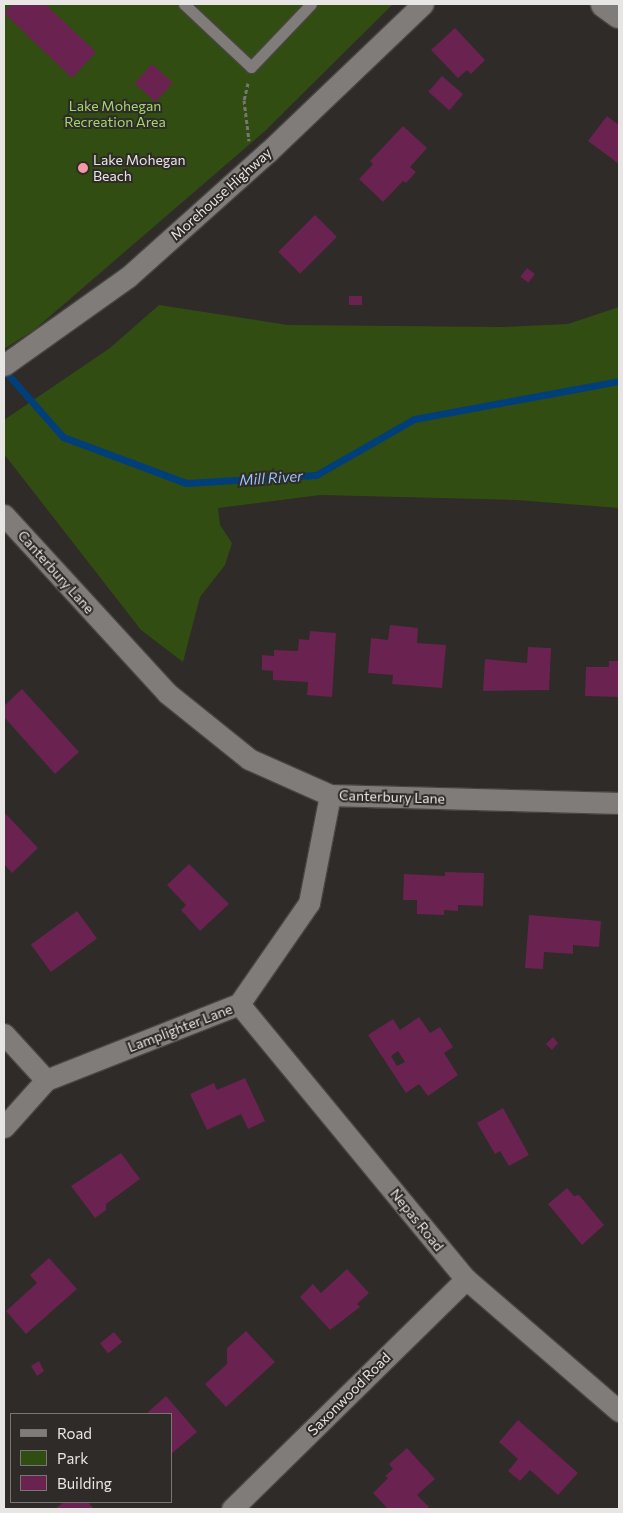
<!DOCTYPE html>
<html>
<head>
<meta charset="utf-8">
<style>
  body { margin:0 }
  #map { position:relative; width:623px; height:1513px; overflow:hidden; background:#2e2b28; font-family:Commissioner,sans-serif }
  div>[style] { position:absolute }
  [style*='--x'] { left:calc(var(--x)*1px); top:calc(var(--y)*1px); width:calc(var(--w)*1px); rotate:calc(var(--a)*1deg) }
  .green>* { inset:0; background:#324d11 }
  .stream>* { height:7px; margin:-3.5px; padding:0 3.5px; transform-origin:3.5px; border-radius:3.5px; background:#003f7a }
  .building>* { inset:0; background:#6a2250; transform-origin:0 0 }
  .path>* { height:3px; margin-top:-1.5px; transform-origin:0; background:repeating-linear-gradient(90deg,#787572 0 4px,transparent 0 6.5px) }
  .roads { filter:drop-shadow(1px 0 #484643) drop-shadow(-1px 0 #484643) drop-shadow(0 1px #484643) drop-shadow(0 -1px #484643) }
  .service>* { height:11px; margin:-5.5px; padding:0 5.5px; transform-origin:5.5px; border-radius:5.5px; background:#807c79 }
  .minor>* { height:21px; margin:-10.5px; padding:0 10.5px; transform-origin:10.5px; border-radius:10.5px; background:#807c79 }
  .tertiary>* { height:28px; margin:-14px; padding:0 14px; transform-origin:14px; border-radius:14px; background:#807c79 }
  .dots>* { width:14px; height:14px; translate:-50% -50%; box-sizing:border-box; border:2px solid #2e2b28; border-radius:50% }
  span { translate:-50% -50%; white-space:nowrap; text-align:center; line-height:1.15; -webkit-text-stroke:4px #2e2b28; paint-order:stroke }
  .park-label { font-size:14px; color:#a3d76e }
  .poi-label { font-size:14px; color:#e8e6e4 }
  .left { translate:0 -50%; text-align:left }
  .street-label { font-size:14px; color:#e8e6e4 }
  .water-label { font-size:15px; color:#96c2f6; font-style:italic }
  .frame { position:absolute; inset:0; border:5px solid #e8e6e4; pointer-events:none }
  .legend { position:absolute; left:10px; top:1413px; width:162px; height:90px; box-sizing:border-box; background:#2e2b28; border:1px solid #787673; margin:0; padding:6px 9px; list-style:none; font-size:15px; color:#e8e6e4 }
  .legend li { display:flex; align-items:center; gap:10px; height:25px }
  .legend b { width:25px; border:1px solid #787673 }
</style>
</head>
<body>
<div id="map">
  <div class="green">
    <div style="clip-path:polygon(4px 4px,393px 4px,265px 131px,34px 330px,4px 349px)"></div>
    <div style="clip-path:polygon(159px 305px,288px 325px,504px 327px,568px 324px,619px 307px,619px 508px,517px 500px,320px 495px,218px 508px,220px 525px,232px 543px,225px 565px,200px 597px,183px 662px,141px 630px,4px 454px,4px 420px,110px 348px)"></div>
  </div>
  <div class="stream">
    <div style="--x:4;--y:370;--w:89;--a:48.6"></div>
    <div style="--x:63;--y:437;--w:131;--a:20.5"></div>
    <div style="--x:186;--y:483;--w:130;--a:-3.5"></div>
    <div style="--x:316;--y:475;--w:113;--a:-29.7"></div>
    <div style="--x:414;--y:419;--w:208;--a:-10.5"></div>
  </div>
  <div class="building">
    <div style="clip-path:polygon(12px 4px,45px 4px,96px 52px,72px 78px,4px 13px)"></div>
    <div style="clip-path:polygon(455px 28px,485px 60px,471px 74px,467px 70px,458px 78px,431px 50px)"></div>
    <div style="left:152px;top:64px;width:28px;height:26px;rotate:42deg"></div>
    <div style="left:442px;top:76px;width:28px;height:21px;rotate:41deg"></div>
    <div style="clip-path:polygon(607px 116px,619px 125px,619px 164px,588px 141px)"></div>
    <div style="clip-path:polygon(403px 126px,427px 148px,410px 167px,416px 172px,406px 183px,403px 181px,383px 202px,359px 179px,373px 164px,370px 161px)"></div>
    <div style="left:315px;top:215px;width:31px;height:52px;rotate:45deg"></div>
    <div style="left:527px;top:268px;width:10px;height:11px;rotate:37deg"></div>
    <div style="left:349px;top:296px;width:13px;height:9px"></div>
    <div style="clip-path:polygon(390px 625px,418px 628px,417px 643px,446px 645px,442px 688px,392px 684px,393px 675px,368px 673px,371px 638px,388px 640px)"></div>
    <div style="clip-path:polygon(310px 631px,336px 633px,332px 697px,307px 695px,308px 682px,273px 680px,273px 671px,262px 670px,262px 655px,274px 656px,274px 650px,298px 651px,299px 639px,309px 640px)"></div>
    <div style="clip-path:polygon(528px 647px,551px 648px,549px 690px,483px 691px,485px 659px,527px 663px)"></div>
    <div style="clip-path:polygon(609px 661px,619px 661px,619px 697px,585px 696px,586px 667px,609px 667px)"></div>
    <div style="clip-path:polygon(22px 689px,79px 752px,55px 774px,4px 717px,4px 706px)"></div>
    <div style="clip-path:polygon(4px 812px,38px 848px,12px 873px,4px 864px)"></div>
    <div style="clip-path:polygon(189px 864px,229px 904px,200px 931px,181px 910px,186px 905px,167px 885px)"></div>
    <div style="clip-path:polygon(445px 872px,484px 873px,483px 906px,458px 905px,458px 911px,444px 910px,444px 915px,417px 914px,417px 900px,403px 900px,404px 874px,445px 876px)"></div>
    <div style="left:77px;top:911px;width:34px;height:57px;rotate:54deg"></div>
    <div style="clip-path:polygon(529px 915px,601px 921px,599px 947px,573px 945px,573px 954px,544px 952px,543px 969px,525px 968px)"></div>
    <div style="clip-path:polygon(evenodd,419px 1017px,430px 1033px,440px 1027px,453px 1047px,444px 1053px,458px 1075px,428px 1096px,419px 1084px,406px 1093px,368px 1035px,393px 1019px,400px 1030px,419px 1017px,398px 1051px,405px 1062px,397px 1066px,391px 1056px,398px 1051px)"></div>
    <div style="clip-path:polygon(553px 1037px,558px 1043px,552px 1050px,546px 1044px)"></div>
    <div style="clip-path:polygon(245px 1078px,265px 1121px,248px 1129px,241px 1114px,207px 1130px,190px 1094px,214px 1083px,217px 1090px)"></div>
    <div style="clip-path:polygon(503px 1108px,529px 1155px,509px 1166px,500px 1151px,495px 1154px,477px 1123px)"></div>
    <div style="clip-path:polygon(121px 1153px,140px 1179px,106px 1204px,106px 1210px,95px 1218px,71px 1186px)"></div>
    <div style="clip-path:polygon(567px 1188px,574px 1196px,579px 1195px,604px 1225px,582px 1245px,548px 1204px)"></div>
    <div style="clip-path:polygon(49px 1258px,77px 1289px,26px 1334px,6px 1311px,37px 1283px,30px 1275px)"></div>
    <div style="clip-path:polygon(347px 1269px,369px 1293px,357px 1304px,360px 1307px,330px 1330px,300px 1297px,313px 1284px,321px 1293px)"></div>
    <div style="clip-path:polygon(246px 1331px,275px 1362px,226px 1407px,205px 1384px,227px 1364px,227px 1348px)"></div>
    <div style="left:114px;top:1332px;width:13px;height:18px;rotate:51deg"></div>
    <div style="clip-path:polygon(39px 1361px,44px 1371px,37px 1376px,31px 1366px)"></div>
    <div style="clip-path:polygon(166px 1396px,197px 1432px,171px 1454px,171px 1414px,146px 1414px)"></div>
    <div style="clip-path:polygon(518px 1420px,578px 1473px,558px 1495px,530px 1470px,520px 1481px,508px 1471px,518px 1459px,499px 1442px)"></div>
    <div style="clip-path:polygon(407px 1448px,435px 1479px,417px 1495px,429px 1507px,426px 1509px,388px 1509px,373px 1493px,388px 1478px,385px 1476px,393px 1469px,389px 1464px)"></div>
    <div style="clip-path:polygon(64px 1502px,88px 1502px,94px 1509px,55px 1509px)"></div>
  </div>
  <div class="path">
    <div style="--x:248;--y:83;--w:17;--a:103"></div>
    <div style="--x:244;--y:100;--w:41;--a:83"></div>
  </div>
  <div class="roads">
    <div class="service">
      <div style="--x:184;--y:4;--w:92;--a:43.2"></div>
      <div style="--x:251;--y:67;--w:87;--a:-46.4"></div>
    </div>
    <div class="minor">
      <div style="--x:4;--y:365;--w:152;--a:-35.4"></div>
      <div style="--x:128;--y:277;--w:188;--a:-41.8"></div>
      <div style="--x:268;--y:152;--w:214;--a:-43.7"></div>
      <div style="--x:4;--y:515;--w:241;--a:47.5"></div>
      <div style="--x:167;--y:693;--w:105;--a:38.8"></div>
      <div style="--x:249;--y:759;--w:89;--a:24"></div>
      <div style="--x:330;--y:795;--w:289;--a:1.6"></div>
      <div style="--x:239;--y:1004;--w:357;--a:50.5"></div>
      <div style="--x:466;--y:1279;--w:202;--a:40.8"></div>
      <div style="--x:4;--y:1034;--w:62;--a:47.6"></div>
      <div style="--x:4;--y:1127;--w:63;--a:-48.2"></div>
      <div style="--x:46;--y:1080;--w:207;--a:-21.5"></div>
      <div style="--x:239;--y:1004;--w:123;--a:-55.3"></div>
      <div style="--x:309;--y:903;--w:110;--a:-79"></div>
      <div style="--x:232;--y:1509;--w:328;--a:-44.5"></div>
    </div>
    <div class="tertiary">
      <div style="--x:605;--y:4;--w:17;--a:36"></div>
    </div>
  </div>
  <div class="dots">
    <div style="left:83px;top:168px;background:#f49aa4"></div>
  </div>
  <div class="park-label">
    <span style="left:115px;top:114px">Lake Mohegan<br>Recreation Area</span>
  </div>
  <div class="poi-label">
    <span class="left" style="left:93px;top:168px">Lake Mohegan<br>Beach</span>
  </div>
  <div class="street-label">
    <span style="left:221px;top:194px;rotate:-42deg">Morehouse Highway</span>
    <span style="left:56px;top:572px;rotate:48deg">Canterbury Lane</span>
    <span style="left:392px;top:797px;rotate:2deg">Canterbury Lane</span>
    <span style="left:180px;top:1028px;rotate:-21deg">Lamplighter Lane</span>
    <span style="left:417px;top:1220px;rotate:51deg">Nepas Road</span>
    <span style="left:349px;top:1394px;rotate:-45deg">Saxonwood Road</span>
  </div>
  <div class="water-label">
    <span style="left:271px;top:478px;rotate:-4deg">Mill River</span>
  </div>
  <div class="frame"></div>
  <ul class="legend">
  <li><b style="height:6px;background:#807c79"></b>Road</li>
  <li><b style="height:14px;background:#324d11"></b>Park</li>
  <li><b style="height:14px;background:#6a2250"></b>Building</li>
  </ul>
</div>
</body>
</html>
